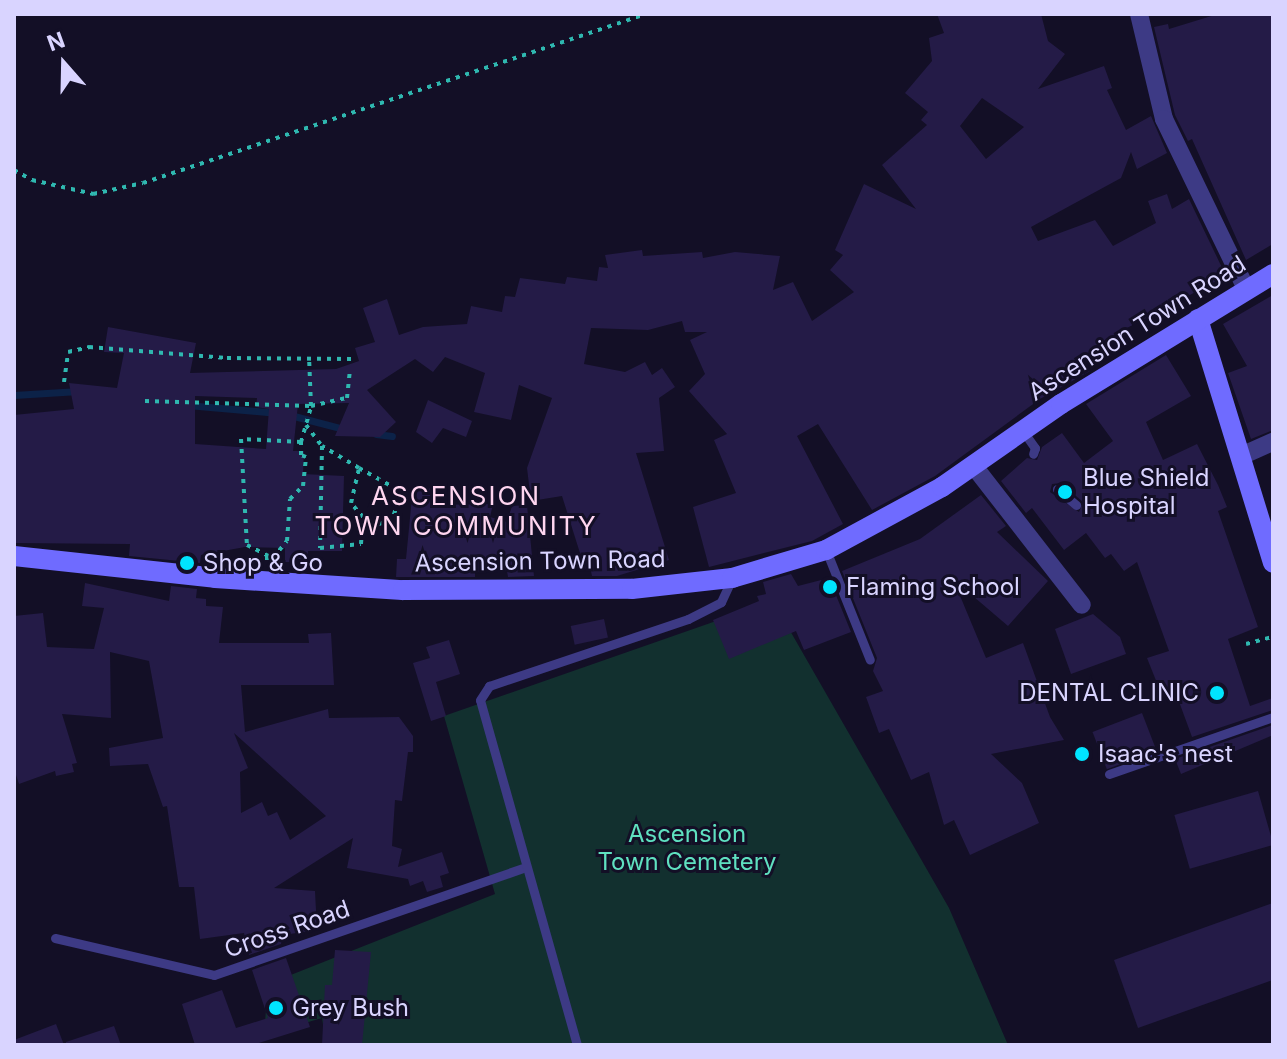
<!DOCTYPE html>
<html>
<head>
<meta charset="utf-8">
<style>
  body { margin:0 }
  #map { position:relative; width:1287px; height:1059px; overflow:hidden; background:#130f26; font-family:Inter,sans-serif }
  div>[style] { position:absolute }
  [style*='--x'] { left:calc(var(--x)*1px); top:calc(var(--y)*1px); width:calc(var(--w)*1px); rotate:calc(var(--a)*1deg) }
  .green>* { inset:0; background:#12302f }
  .stream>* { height:7px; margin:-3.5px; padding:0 3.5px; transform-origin:3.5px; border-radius:3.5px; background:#0c2248 }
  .building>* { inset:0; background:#241b47; transform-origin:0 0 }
  .path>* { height:4px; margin-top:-2px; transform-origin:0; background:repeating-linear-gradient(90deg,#2fb8b0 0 4px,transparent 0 10px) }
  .service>* { height:9px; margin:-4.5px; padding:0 4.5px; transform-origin:4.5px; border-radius:4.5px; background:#3d3a85 }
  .minor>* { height:18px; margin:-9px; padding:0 9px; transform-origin:9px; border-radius:9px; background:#3d3a85 }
  .secondary>* { height:20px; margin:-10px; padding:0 10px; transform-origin:10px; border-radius:10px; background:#6f6bff }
  .dots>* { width:22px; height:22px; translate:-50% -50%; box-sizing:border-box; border:4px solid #130f26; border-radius:50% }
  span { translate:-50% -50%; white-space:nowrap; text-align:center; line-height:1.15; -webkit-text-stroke:6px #130f26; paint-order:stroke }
  .street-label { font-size:24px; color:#d9d4ff }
  .poi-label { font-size:24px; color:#d9d4ff }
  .left { translate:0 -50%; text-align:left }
  .right { translate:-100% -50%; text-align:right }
  .park-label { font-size:24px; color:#5fe0c0 }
  .neighbourhood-label { font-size:26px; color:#ffd6f0; letter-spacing:2px }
  .frame { position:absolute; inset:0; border:16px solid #d9d4ff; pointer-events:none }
  .north { position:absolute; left:24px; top:24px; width:80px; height:80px; -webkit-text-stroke:6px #130f26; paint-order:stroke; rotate:340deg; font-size:22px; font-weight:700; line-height:32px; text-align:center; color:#d9d4ff }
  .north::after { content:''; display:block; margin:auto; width:28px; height:36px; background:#d9d4ff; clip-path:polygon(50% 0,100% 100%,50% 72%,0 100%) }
</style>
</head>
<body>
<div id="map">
  <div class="green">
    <div style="clip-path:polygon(773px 601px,949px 908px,1008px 1045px,326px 1045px,322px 1018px,264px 1035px,268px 984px,495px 894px,444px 716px)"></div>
  </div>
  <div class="stream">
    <div style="--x:14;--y:395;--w:65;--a:-3.5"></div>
    <div style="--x:187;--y:405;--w:91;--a:5"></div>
    <div style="--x:290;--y:415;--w:60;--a:14.5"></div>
    <div style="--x:376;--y:434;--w:16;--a:7"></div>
  </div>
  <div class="building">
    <div style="clip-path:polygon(evenodd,937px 14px,1041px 14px,1048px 41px,1065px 54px,1038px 89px,1104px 66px,1112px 88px,1107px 90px,1126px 130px,1151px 116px,1167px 153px,1137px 169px,1131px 152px,1121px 178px,1031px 227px,1038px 241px,1095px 220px,1113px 246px,1156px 223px,1148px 201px,1167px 194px,1172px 209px,1189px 199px,1226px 276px,1106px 339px,1083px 360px,1090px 371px,1040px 399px,935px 476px,872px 510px,818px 424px,797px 436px,843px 524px,812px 541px,709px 567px,693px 507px,736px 493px,714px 440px,727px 434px,689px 391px,705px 374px,690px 340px,707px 332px,685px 332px,682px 321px,648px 330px,591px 328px,584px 364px,625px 372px,645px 362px,652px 375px,662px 368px,675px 387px,659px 398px,664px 451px,636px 453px,669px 560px,617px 576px,592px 576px,590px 567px,585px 569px,562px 496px,531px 501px,527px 468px,552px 398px,519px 385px,511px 420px,474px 412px,485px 373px,445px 357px,433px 372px,415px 359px,367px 390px,396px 422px,380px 437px,335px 436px,349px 403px,298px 404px,293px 451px,304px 451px,303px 474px,344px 476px,342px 551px,308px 551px,308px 562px,285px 562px,285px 548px,245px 547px,201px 555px,200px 563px,129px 556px,130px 544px,14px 543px,14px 415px,74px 409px,69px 383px,117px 388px,124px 353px,104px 352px,108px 327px,196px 343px,190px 373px,336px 369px,359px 361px,355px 348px,375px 342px,363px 308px,387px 299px,399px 335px,423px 327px,467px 324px,471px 306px,502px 312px,505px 296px,515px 297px,520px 278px,565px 284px,567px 277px,597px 281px,599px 267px,608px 268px,605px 255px,642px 250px,643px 256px,702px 252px,703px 258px,735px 252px,780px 256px,773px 290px,793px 282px,812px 321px,854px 292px,830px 270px,843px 255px,835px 250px,864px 184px,916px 209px,882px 165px,927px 125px,921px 120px,928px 112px,905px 93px,932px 61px,929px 38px,944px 33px,937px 14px,982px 98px,1024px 127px,986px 159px,960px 126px,982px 98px,937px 14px,195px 396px,257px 398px,256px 407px,269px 409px,266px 449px,195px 444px,195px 396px)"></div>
    <div style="clip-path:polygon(1218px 14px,1273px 14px,1273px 244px,1246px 260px,1192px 139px,1188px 141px,1175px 115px,1154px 27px,1168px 24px,1169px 29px)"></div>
    <div style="clip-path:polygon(1273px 295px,1273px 430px,1251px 439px,1228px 373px,1247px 366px,1223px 324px)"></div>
    <div style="clip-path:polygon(evenodd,1166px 355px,1191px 396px,1146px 422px,1163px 460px,1197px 444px,1218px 485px,1227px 507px,1218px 511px,1258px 627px,1228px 639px,1250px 706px,1273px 698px,1273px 710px,1192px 737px,1174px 688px,1161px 693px,1147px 658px,1169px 651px,1137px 562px,1124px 571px,1111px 554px,1105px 558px,1086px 533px,1064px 550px,1032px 508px,1026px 513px,1001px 481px,1027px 458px,1037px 460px,1042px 447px,1062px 433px,1084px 463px,1113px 441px,1086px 404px,1166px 355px,1061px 483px,1083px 502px,1079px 512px,1050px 492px,1052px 484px,1061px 483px)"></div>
    <div style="clip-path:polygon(428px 400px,472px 421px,466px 437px,443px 428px,432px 443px,416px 432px)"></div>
    <div style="clip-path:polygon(413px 487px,435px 489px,434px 505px,493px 504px,490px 517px,507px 522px,512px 506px,527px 505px,534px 576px,508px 577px,507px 571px,475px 572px,475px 577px,396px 577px,397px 559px,406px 559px)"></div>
    <div style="clip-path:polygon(981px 495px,1006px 526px,997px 532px,1048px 581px,1008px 626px,953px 579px,986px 658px,1023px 643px,1050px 717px,1064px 740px,991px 754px,1022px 783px,1039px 823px,970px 855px,954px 820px,944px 825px,929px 772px,911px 780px,889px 729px,879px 733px,866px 697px,883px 691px,873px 671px,877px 658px,842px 571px,920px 539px)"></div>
    <div style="clip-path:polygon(791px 574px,798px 586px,829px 578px,851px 632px,804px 650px,796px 631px,729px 659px,713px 620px,759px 601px,757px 596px,766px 594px,763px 582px)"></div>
    <div style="clip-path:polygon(evenodd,85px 583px,169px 601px,171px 586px,197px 589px,196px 598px,206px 599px,206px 606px,223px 607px,219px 643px,309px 643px,308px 634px,331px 633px,334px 685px,241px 685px,245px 732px,328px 709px,329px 718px,399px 717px,413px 736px,413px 752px,408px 752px,402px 801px,395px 800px,392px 846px,402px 849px,398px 867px,442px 852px,449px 873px,440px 876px,443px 887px,427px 892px,423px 881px,410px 886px,408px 879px,347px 868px,353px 838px,274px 888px,315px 891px,317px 930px,283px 935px,281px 944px,249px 955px,244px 933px,200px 939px,194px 887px,179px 887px,167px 806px,163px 807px,148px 764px,110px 766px,109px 748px,163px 738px,149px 661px,110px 652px,111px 718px,62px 714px,77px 763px,72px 764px,74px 772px,56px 776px,55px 771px,19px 784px,14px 769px,14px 616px,43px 613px,47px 647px,94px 649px,104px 608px,82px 606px,85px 583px,234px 733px,315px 806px,326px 816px,290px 840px,277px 812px,268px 816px,262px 802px,241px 813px,240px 772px,248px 768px,234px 733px)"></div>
    <div style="clip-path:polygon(1093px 614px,1120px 637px,1126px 654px,1071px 674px,1055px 629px)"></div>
    <div style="left:604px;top:619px;width:19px;height:34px;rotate:78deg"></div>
    <div style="clip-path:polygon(449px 640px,460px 674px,436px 682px,446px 716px,431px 721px,413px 663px,430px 658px,426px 647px)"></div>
    <div style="left:1142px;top:713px;width:40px;height:53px;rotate:69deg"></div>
    <div style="clip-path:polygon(1273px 725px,1273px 735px,1181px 774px,1175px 759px)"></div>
    <div style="left:1258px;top:791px;width:56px;height:87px;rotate:74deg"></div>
    <div style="clip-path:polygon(1273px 903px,1273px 980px,1138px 1028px,1114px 960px)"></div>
    <div style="clip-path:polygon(335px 950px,371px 952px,362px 1045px,322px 1045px,325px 985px,332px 985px)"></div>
    <div style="clip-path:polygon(286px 958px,310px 1027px,252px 1045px,195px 1045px,182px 1004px,222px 990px,236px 1028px,268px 1018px,252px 970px)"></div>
    <div style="clip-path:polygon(56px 1024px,64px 1045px,14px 1045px,14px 1040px)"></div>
    <div style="clip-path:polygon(114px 1026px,121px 1045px,66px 1045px,66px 1042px)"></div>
  </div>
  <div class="path">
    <div style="--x:14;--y:170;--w:21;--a:29"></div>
    <div style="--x:32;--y:180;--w:63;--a:12.9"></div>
    <div style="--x:93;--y:194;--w:51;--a:-12.4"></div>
    <div style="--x:143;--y:183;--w:531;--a:-18.57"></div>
    <div style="--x:64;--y:382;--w:30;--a:-82"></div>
    <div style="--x:68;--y:352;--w:22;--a:-13"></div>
    <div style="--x:89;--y:347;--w:138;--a:4.6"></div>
    <div style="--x:227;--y:358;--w:126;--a:0.5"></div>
    <div style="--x:145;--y:401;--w:166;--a:1.7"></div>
    <div style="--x:311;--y:406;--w:37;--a:-13"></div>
    <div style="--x:347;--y:398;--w:28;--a:-84"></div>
    <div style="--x:306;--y:425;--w:26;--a:53"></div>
    <div style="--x:322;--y:446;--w:102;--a:91.1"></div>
    <div style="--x:320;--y:548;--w:41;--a:-5.6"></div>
    <div style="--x:361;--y:544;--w:27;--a:-86"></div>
    <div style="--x:363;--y:517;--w:18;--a:-131"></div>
    <div style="--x:351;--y:503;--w:36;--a:-77"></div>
    <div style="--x:359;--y:468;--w:43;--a:-149.3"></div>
    <div style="--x:301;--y:442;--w:37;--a:-74"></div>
    <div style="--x:311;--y:406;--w:49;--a:-92.3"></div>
    <div style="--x:359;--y:468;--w:49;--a:29.2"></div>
    <div style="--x:402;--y:492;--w:30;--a:110"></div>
    <div style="--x:392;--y:520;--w:28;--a:163"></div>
    <div style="--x:265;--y:558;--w:8;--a:0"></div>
    <div style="--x:273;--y:558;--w:22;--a:-51"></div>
    <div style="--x:287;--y:541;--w:42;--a:-85.9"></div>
    <div style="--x:290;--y:499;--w:18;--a:-45"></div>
    <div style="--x:303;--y:486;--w:29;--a:-84"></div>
    <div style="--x:306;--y:457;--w:5;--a:-158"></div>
    <div style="--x:301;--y:455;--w:13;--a:-90"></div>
    <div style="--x:301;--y:442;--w:60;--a:-177.1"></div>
    <div style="--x:241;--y:439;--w:106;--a:86.8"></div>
    <div style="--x:247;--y:545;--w:29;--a:27"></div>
    <div style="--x:1246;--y:644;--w:28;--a:-15"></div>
  </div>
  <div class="service">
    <div style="--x:1023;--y:431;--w:21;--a:55"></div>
    <div style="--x:1035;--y:448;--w:6;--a:108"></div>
    <div style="--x:1057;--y:489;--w:25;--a:40"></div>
    <div style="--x:826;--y:550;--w:118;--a:68.2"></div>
    <div style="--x:1109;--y:774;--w:174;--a:-19.2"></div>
    <div style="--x:55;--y:938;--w:163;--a:13.1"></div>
    <div style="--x:214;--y:975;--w:330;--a:-19.1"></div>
    <div style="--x:577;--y:1045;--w:358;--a:-105.7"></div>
    <div style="--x:480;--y:700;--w:17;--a:-57"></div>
    <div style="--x:489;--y:686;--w:210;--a:-18.6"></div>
    <div style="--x:688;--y:619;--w:37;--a:-27"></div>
    <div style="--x:721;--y:602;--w:26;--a:-65"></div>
  </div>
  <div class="minor">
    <div style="--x:1139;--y:14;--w:108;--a:76.6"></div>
    <div style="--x:1164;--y:119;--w:189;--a:64.2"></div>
    <div style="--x:1241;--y:456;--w:35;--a:-24"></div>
    <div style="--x:973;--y:465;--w:177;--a:52.1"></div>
  </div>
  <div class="secondary">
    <div style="--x:1198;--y:319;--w:255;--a:72.9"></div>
    <div style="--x:14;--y:556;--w:202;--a:6.2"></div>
    <div style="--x:215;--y:578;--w:188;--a:3.7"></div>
    <div style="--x:403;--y:590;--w:229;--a:-0.3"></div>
    <div style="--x:632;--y:589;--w:101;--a:-6.3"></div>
    <div style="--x:732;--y:578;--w:98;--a:-16.6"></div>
    <div style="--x:826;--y:550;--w:132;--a:-28.5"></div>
    <div style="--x:942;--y:487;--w:145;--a:-34.9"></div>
    <div style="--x:1061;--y:404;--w:249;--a:-31.5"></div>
  </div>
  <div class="dots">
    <div style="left:1065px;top:492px;background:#00e5ff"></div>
    <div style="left:187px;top:563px;background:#00e5ff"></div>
    <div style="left:830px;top:587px;background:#00e5ff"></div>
    <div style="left:1217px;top:693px;background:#00e5ff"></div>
    <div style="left:1082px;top:754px;background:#00e5ff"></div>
    <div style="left:276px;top:1008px;background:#00e5ff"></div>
  </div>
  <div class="street-label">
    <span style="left:1137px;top:328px;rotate:-32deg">Ascension Town Road</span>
    <span style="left:540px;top:561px;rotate:-1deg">Ascension Town Road</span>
    <span style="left:287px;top:929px;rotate:-19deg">Cross Road</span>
  </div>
  <div class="poi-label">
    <span class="left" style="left:1083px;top:492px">Blue Shield<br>Hospital</span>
    <span class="left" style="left:203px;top:563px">Shop &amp; Go</span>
    <span class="left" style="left:846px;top:587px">Flaming School</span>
    <span class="right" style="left:1199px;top:693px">DENTAL CLINIC</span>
    <span class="left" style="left:1098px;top:754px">Isaac's nest</span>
    <span class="left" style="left:292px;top:1008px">Grey Bush</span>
  </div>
  <div class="park-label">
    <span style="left:687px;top:848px">Ascension<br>Town Cemetery</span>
  </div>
  <div class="neighbourhood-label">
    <span style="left:456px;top:511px">ASCENSION<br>TOWN COMMUNITY</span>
  </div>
  <div class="frame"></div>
  <div class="north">N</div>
</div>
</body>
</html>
